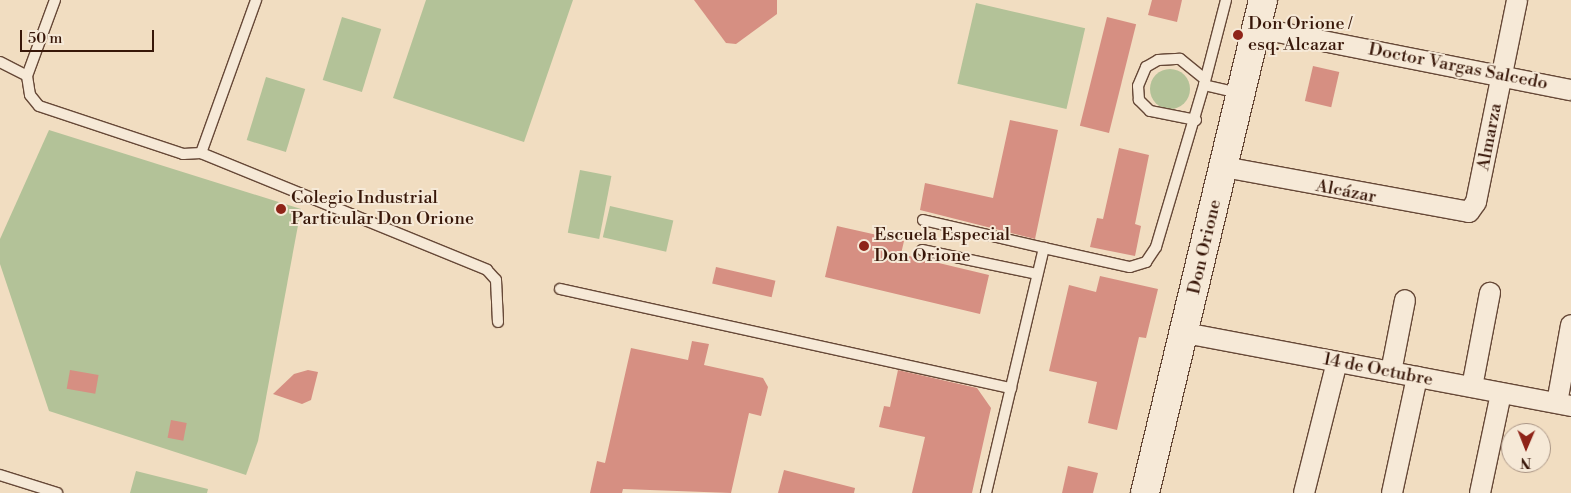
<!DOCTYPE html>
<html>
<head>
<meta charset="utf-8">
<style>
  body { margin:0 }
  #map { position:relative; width:1571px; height:493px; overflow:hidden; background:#f1ddc1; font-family:"Libre Bodoni",serif }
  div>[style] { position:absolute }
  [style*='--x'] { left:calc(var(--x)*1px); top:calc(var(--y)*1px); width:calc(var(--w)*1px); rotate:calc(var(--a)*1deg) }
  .green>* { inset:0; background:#b3c298; transform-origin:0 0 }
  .round { border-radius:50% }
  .building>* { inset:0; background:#d68f82; transform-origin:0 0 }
  .roads { filter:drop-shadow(1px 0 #664837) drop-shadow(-1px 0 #664837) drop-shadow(0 1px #664837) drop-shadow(0 -1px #664837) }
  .lane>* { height:10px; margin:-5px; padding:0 5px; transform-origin:5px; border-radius:5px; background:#f6e9d7 }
  .street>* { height:20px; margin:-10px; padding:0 10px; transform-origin:10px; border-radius:10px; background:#f6e9d7 }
  .secondary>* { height:28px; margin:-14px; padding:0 14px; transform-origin:14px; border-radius:14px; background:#f6e9d7 }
  .dots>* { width:14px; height:14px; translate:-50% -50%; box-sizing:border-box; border:2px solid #f6e9d7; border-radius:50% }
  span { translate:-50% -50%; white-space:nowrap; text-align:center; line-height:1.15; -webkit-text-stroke:4px #f6e9d7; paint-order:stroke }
  .poi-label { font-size:18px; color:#381709 }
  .left { translate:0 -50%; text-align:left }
  .street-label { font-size:18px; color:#381709 }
  .north { position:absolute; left:1501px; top:423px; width:50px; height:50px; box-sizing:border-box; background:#f6e9d7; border:1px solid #aa9585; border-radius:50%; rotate:181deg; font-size:14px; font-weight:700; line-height:20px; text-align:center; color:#381709 }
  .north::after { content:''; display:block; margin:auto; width:18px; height:22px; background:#8f2418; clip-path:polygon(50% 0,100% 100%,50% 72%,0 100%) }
  .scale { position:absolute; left:20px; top:30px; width:134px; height:22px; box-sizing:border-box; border:2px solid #381709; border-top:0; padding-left:6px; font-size:15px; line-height:18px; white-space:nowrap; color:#381709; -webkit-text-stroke:4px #f6e9d7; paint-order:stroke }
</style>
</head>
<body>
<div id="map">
  <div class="green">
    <div style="clip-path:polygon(426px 0,573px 0,524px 142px,393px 98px)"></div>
    <div style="left:976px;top:3px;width:112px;height:83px;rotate:13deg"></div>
    <div style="left:342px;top:17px;width:41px;height:66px;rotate:17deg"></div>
    <div class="round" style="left:1150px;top:69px;width:40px;height:40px"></div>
    <div style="left:266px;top:77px;width:41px;height:66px;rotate:17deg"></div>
    <div style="clip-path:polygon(49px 130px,301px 209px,258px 441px,246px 475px,49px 411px,0 264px,0 239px)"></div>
    <div style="left:580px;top:170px;width:32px;height:64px;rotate:11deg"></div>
    <div style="left:610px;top:206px;width:65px;height:32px;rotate:13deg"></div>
    <div style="clip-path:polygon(136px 471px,208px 489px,207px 493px,130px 493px)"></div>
  </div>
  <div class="building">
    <div style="clip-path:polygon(694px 0,777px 0,777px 14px,736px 44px,726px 43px)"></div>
    <div style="clip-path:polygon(1152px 0,1182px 0,1177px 22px,1148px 15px)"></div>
    <div style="left:1107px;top:17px;width:30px;height:112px;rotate:14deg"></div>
    <div style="left:1313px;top:66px;width:27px;height:36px;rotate:13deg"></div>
    <div style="clip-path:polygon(1010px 120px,1058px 130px,1035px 239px,920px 210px,925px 183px,993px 198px)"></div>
    <div style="clip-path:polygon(1119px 148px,1149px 155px,1135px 224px,1141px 226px,1135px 256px,1090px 247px,1097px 218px,1103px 219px)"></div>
    <div style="clip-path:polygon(837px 226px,904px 241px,901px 254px,989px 275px,980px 314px,825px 277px)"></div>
    <div style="left:716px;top:267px;width:61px;height:17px;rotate:13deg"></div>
    <div style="clip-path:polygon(1100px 276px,1158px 289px,1146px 338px,1139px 337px,1117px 430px,1088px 423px,1097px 382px,1049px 371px,1069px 285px,1096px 292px)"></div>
    <div style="clip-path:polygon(692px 341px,709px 344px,704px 365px,763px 378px,768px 387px,761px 416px,749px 413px,731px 493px,623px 489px,622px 493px,590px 493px,597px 461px,605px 463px,631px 348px,688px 360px)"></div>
    <div style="left:70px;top:370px;width:29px;height:19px;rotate:10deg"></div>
    <div style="clip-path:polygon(308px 370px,318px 372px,311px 400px,302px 404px,273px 394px,294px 374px)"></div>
    <div style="clip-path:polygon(898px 370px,977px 388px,991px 408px,972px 493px,912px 493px,925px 437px,879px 427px,884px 406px,890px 407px)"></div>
    <div style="left:171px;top:420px;width:16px;height:18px;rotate:11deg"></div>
    <div style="clip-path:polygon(1068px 466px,1098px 473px,1093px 493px,1062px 493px)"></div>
    <div style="clip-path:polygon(784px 470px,855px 488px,854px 493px,778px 493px)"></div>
  </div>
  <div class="roads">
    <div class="lane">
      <div style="--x:1226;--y:0;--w:88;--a:104.5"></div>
      <div style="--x:1204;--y:85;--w:36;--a:13"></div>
      <div style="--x:0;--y:62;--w:30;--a:27"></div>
      <div style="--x:27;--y:76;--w:19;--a:81"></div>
      <div style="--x:30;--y:95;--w:14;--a:51"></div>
      <div style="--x:39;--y:106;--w:152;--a:18.4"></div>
      <div style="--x:183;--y:154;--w:18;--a:-3"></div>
      <div style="--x:201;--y:153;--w:163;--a:-70.2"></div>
      <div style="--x:27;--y:76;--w:81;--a:-69.8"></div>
      <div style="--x:1196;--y:120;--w:47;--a:-168.9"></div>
      <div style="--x:1150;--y:111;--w:16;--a:-135"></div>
      <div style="--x:1139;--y:100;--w:14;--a:-94"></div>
      <div style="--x:1138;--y:86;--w:21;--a:-67"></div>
      <div style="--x:1146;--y:67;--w:14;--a:-30"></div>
      <div style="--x:1158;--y:60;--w:22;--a:-3"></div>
      <div style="--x:1180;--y:59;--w:32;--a:39"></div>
      <div style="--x:201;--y:153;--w:309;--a:22.2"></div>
      <div style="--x:487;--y:270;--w:13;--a:48"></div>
      <div style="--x:496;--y:280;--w:42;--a:87.3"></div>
      <div style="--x:923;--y:220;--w:124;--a:13"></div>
      <div style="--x:922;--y:250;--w:117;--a:11.8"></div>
      <div style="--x:560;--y:289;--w:462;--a:12.4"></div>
      <div style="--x:0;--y:475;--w:60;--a:17.5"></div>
      <div style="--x:986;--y:493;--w:252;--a:-76.7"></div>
      <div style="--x:1044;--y:248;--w:88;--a:12.5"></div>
      <div style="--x:1130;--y:267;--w:17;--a:-17"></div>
      <div style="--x:1146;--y:262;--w:18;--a:-56"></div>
      <div style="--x:1156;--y:247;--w:169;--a:-73.5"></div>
    </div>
    <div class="street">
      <div style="--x:1257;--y:28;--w:320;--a:11.2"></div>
      <div style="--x:1224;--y:167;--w:249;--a:10.4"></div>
      <div style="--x:1469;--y:212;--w:12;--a:-55"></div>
      <div style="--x:1476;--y:202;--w:206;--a:-78.5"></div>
      <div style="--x:1185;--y:333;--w:393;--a:10.7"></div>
      <div style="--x:1391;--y:372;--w:73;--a:-79"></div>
      <div style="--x:1472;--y:387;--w:96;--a:-79.2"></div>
      <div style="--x:1557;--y:403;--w:79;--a:-79.8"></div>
      <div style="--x:1304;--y:493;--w:135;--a:-75.9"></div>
      <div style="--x:1392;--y:493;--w:119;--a:-77.8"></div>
      <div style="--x:1480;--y:493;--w:102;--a:-78.1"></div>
    </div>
    <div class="secondary">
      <div style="--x:1145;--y:493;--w:507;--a:-76.54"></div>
    </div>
  </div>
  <div class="dots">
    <div style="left:1238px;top:35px;background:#8f2418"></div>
    <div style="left:281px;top:209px;background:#8f2418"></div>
    <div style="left:864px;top:246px;background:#8f2418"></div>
  </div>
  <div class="poi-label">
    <span class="left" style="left:1248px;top:35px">Don Orione /<br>esq. Alcazar</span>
    <span class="left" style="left:291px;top:209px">Colegio Industrial<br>Particular Don Orione</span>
    <span class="left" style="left:874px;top:246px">Escuela Especial<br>Don Orione</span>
  </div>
  <div class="street-label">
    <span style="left:1458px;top:67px;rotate:11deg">Doctor Vargas Salcedo</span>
    <span style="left:1490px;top:137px;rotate:-79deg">Almarza</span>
    <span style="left:1346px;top:192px;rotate:11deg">Alcázar</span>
    <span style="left:1205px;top:247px;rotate:-77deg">Don Orione</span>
    <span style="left:1378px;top:370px;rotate:11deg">14 de Octubre</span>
  </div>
  <div class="north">N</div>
  <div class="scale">50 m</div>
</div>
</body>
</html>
